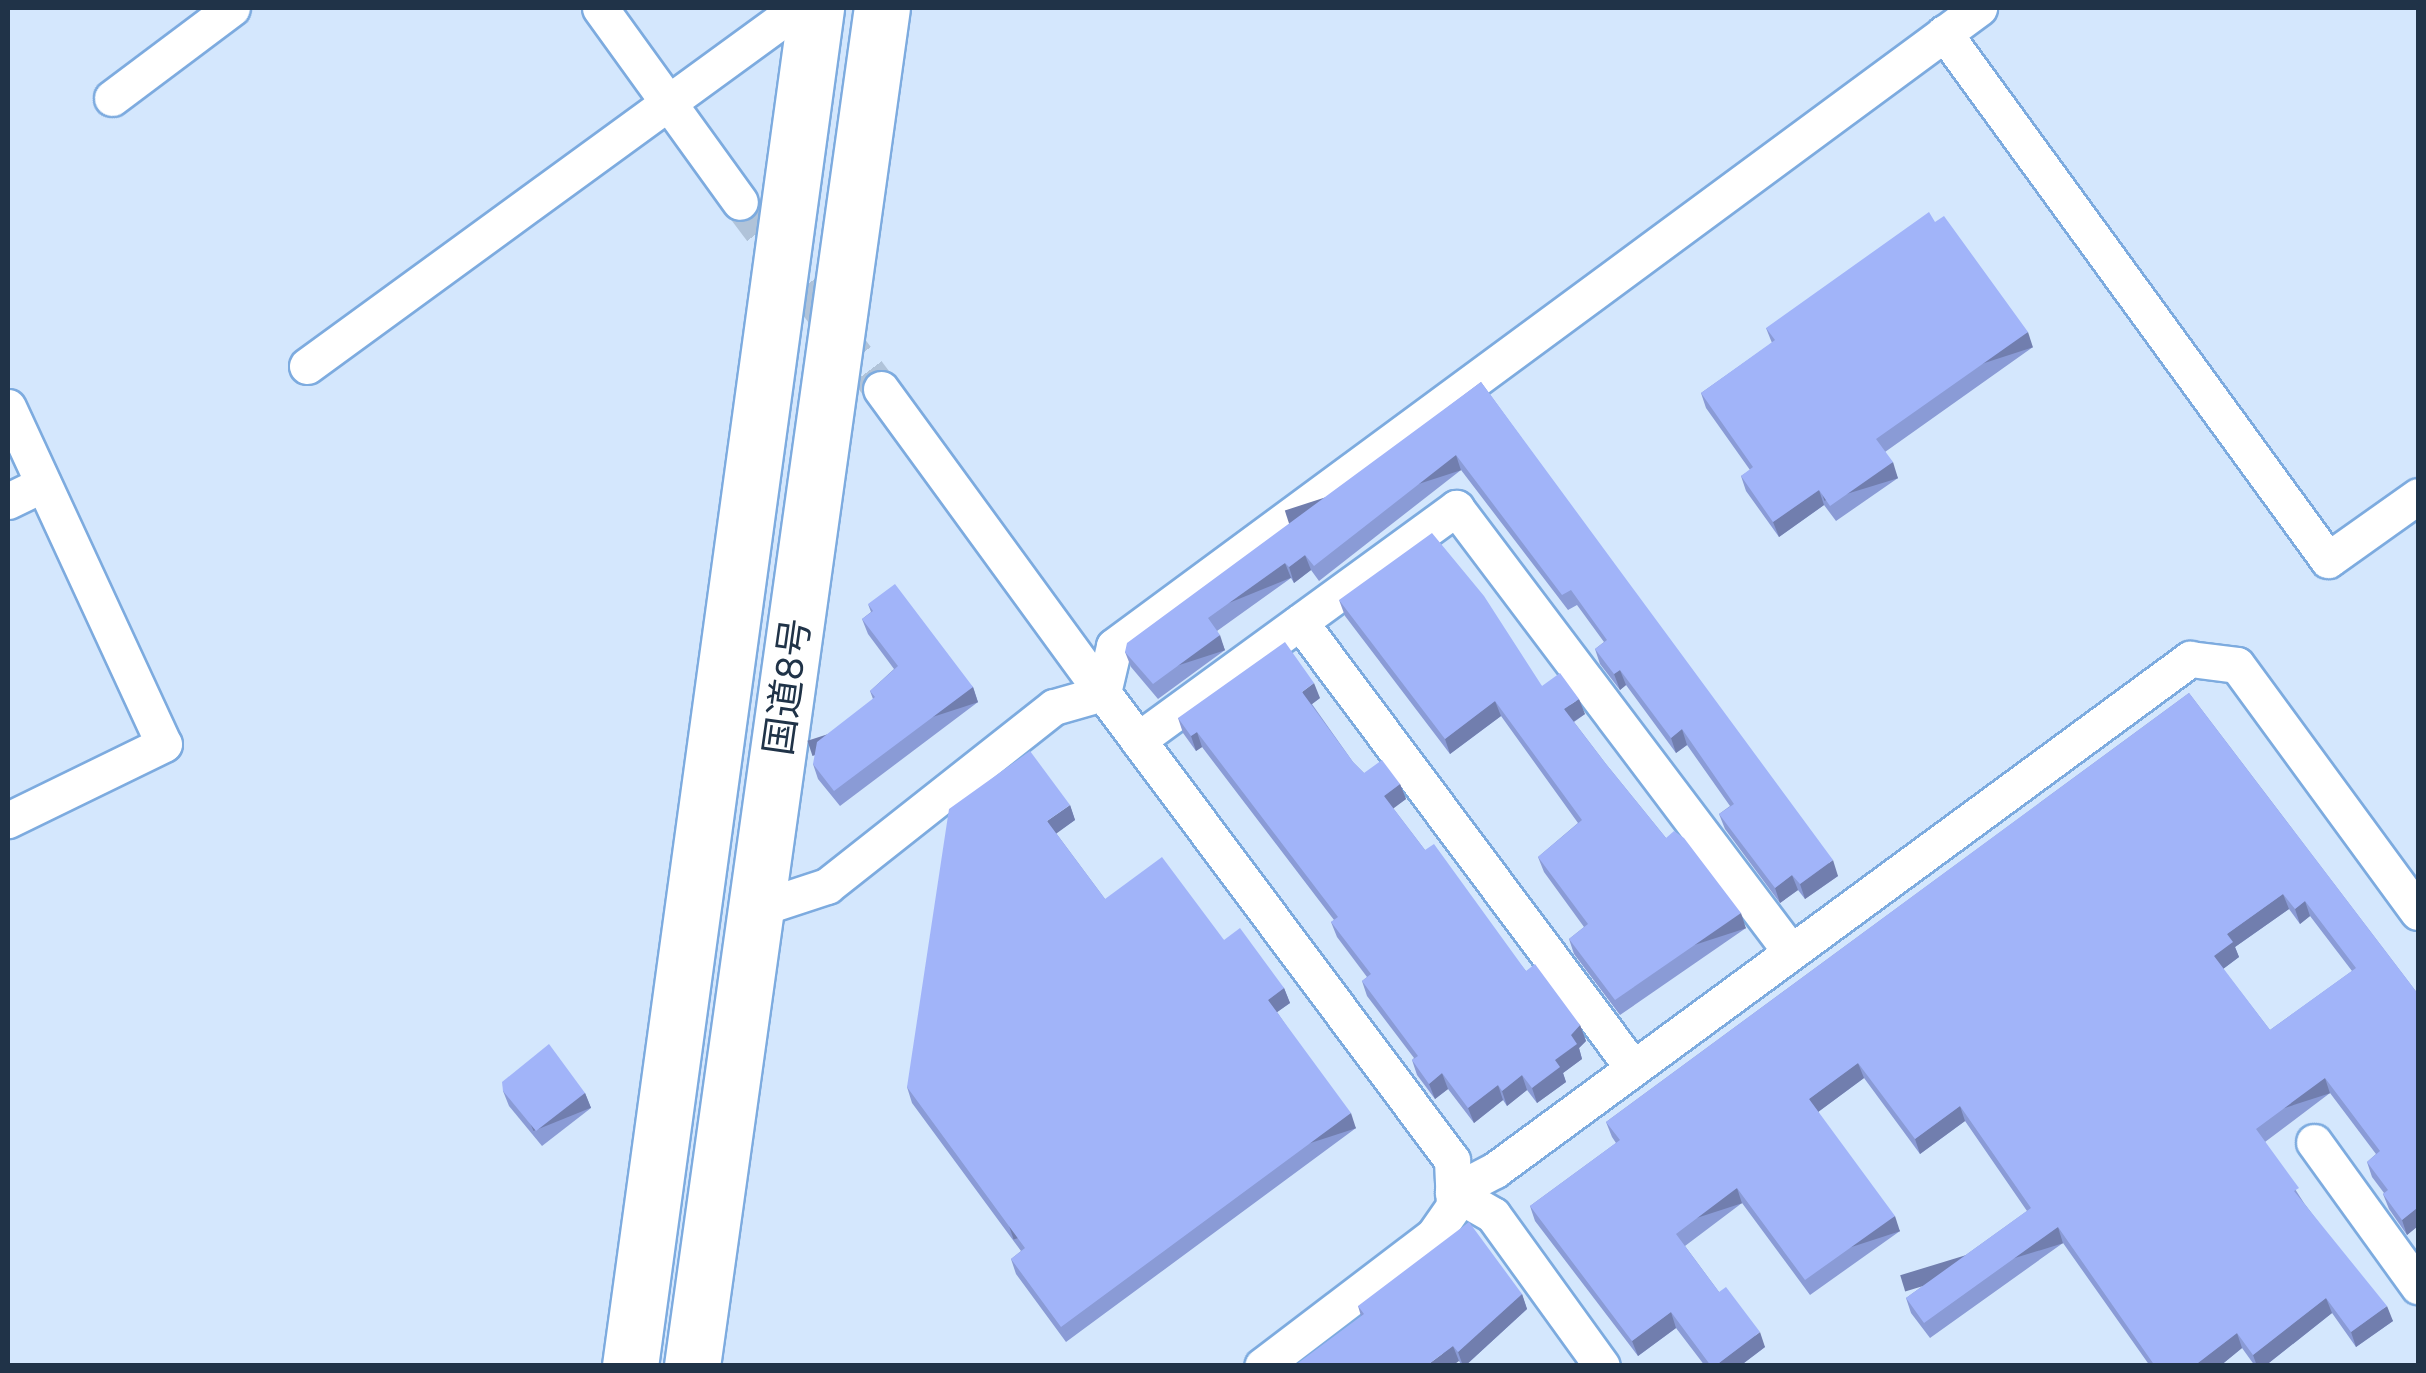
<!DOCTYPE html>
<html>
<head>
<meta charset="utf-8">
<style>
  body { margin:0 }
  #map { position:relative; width:2426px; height:1373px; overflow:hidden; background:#d4e7fd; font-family:Figtree,"Noto Sans JP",sans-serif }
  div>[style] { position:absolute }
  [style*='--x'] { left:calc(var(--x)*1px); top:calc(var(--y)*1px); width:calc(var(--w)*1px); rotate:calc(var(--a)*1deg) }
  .minor-tunnel>* { height:35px; margin-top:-17.5px; transform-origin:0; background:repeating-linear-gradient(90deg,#b0c3d9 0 35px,transparent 0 53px) }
  .roads { filter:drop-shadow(2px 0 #7dabdf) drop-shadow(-2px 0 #7dabdf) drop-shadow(0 2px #7dabdf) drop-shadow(0 -2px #7dabdf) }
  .minor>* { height:35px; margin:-17.5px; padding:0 17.5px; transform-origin:17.5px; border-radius:17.5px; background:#fff }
  .trunk>* { height:55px; margin:-27.5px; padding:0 27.5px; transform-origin:27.5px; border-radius:27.5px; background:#fff }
  .wall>* { inset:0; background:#8a9bd6 }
  .shaded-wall>* { inset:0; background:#717eae; transform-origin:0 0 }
  .building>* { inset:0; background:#a1b4f9 }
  span { translate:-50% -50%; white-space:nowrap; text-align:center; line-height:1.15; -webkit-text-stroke:9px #fff; paint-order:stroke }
  .street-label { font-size:38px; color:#203348 }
  .frame { position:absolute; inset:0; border:10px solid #203348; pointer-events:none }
</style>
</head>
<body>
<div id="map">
  <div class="minor-tunnel">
    <div style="--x:740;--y:202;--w:234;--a:53"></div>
  </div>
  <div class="roads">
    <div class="minor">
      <div style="--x:600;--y:8;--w:239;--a:54.2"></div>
      <div style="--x:1944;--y:33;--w:652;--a:53.92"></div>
      <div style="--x:2328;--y:560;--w:110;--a:-35.4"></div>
      <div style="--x:112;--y:98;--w:150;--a:-36.9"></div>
      <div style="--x:307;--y:366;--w:608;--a:-36.1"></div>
      <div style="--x:881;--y:389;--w:376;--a:53.9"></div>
      <div style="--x:8;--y:407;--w:371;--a:65.2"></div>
      <div style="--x:164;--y:744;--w:174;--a:154"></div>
      <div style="--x:8;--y:501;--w:39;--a:-26"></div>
      <div style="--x:1300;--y:622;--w:557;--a:53.25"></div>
      <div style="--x:1103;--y:693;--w:48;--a:-76.8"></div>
      <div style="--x:1114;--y:646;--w:1075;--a:-36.41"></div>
      <div style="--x:1138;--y:740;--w:394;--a:-36.1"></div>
      <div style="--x:1456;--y:508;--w:556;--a:52.97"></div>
      <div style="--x:757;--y:909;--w:74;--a:-18.2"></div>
      <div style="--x:827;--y:886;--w:289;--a:-38.3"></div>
      <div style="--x:1054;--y:707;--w:51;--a:-15.9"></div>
      <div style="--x:1103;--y:693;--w:583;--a:53.23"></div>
      <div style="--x:1452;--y:1160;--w:46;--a:87.5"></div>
      <div style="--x:1454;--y:1206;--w:35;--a:125"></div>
      <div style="--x:1434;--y:1235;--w:216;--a:142.7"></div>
      <div style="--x:2314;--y:1142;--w:178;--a:54.2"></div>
      <div style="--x:1453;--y:1192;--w:47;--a:-27.6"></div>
      <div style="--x:1495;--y:1170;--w:863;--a:-36.33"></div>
      <div style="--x:2190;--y:659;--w:47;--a:7.3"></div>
      <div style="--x:2237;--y:665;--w:306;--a:53.8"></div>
      <div style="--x:1453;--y:1192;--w:46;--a:29.9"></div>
      <div style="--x:1493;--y:1215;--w:186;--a:54.2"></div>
    </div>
    <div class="trunk">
      <div style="--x:630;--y:1366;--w:1371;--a:-82.2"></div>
      <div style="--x:692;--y:1366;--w:1371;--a:-82.04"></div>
    </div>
  </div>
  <div class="wall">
    <div style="clip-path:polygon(1766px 328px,2033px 347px,1885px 452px,1898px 478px,1836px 521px,1824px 505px,1779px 537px,1746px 491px,1741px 476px,1750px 470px,1706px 408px,1701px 393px,1772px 343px)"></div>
    <div style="clip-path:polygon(1481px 382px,1838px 876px,1805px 899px,1798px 890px,1780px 903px,1725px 829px,1719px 814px,1730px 806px,1687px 745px,1676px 753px,1626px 685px,1620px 690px,1600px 664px,1595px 649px,1604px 642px,1577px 605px,1568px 610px,1461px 470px,1319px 581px,1311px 570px,1294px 583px,1291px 578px,1217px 631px,1225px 650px,1158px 699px,1131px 667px,1125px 652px)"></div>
    <div style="clip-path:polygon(1339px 600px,1542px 686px,1585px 714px,1574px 722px,1606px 764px,1666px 838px,1746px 928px,1620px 1015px,1574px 954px,1569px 939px,1584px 927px,1544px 872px,1538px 857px,1578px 823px,1501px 716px,1450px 754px,1345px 616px)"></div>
    <div style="clip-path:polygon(868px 604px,973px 687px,978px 702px,840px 806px,818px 779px,813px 764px,873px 699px,870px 691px,894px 669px,868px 634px,862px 619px,871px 612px)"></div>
    <div style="clip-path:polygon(evenodd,2189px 693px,2418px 994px,2418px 1226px,2407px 1235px,2389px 1209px,2383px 1194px,2384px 1193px,2372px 1177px,2367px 1162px,2376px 1154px,2330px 1093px,2265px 1142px,2304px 1203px,2393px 1321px,2356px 1347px,2332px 1313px,2265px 1366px,2255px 1366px,2242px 1348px,2220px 1366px,2150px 1366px,2063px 1243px,1930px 1338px,1911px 1313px,1906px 1298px,2027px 1211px,1965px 1121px,1920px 1154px,1864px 1078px,1818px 1112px,1900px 1231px,1810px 1295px,1742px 1203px,1685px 1246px,1719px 1292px,1765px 1347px,1740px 1366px,1705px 1366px,1676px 1328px,1638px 1356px,1535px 1221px,1530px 1206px,1616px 1143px,1612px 1137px,1606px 1122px,2189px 693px,2289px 909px,2300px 924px,2310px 916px,2352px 971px,2270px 1030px,2223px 969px,2239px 957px,2235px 947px,2289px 909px)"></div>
    <div style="clip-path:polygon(1320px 698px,1312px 704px,1353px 762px,1364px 773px,1400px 784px,1406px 799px,1393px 808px,1425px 850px,1526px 971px,1580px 1025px,1586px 1041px,1579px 1048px,1582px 1059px,1563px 1073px,1566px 1082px,1537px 1103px,1527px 1090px,1507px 1106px,1503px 1100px,1474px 1123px,1448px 1089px,1435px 1099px,1417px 1075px,1412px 1060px,1414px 1058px,1367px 996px,1362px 981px,1367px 977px,1337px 937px,1331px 922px,1334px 920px,1202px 747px,1196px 751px,1183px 733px,1178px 718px)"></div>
    <div style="clip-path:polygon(1070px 805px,1075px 820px,1056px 833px,1105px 899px,1224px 940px,1284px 988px,1290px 1003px,1277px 1012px,1356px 1128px,1066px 1342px,1016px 1274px,1011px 1259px,1021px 1251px,912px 1103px,907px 1087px)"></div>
    <div style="clip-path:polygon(503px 1091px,585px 1093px,591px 1108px,542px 1146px,509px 1106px)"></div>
    <div style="clip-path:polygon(1522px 1294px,1527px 1309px,1465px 1366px,1462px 1366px,1459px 1361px,1361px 1316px,1358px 1306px)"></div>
  </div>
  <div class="shaded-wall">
    <div style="left:2028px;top:332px;width:16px;height:186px;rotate:72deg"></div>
    <div style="left:1456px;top:455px;width:16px;height:180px;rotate:72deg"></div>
    <div style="left:1893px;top:462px;width:17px;height:77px;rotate:73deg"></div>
    <div style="clip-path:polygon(1819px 490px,1824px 505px,1779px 537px,1773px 522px)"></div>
    <div style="clip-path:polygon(1305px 555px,1311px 570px,1294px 583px,1289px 567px)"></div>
    <div style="left:1285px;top:563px;width:16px;height:95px;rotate:68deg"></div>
    <div style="left:1220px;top:635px;width:16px;height:83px;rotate:72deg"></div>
    <div style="clip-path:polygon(1620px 670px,1626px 685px,1620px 690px,1614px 674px)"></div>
    <div style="clip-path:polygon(1314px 683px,1320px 698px,1308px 707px,1302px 692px)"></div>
    <div style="left:973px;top:687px;width:16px;height:174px;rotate:72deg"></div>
    <div style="clip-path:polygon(1579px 699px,1585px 714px,1570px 724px,1564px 709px)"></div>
    <div style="clip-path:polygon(1495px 701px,1501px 716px,1450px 754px,1445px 739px)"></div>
    <div style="clip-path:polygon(1682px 729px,1687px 745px,1676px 753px,1671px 738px)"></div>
    <div style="clip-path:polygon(1197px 732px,1202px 747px,1196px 751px,1191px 736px)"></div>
    <div style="clip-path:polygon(1400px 784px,1406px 799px,1390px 811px,1384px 796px)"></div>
    <div style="clip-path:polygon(1070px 805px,1075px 820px,1053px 836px,1047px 821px)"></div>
    <div style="clip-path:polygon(1833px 860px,1838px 876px,1805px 899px,1800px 884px)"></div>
    <div style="clip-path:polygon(1792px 875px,1798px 890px,1780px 903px,1775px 888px)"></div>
    <div style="clip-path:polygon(2283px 894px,2289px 909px,2235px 947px,2239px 957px,2219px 972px,2214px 956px,2227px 934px)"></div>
    <div style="clip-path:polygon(2305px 901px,2310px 916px,2300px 924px,2295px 909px)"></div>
    <div style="left:1741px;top:913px;width:16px;height:153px;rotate:72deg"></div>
    <div style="clip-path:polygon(1284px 988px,1290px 1003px,1273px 1015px,1268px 1000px)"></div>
    <div style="clip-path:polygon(1580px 1025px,1586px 1041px,1579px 1048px,1582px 1059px,1563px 1073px,1566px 1082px,1537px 1103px,1532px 1088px,1555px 1060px,1571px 1035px)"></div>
    <div style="clip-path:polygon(1858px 1063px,1864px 1078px,1814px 1115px,1809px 1099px)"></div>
    <div style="clip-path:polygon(1442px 1073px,1448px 1089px,1435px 1099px,1429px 1084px)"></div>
    <div style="clip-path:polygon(1522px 1075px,1527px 1090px,1507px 1106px,1502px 1091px)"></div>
    <div style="left:2325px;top:1078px;width:16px;height:86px;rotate:72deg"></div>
    <div style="clip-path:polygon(1498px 1085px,1503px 1100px,1474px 1123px,1468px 1108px)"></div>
    <div style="left:585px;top:1093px;width:16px;height:62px;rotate:68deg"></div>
    <div style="clip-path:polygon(1960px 1106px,1965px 1121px,1920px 1154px,1915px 1139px)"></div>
    <div style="left:1351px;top:1113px;width:16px;height:360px;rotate:72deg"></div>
    <div style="left:1737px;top:1188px;width:16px;height:76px;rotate:72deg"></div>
    <div style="clip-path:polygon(2417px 1208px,2418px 1226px,2407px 1235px,2402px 1220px)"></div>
    <div style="left:1895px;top:1216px;width:16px;height:110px;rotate:72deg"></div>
    <div style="left:2058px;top:1227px;width:17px;height:165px;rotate:73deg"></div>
    <div style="clip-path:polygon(1522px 1294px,1527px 1309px,1465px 1366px,1463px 1366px,1458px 1352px)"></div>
    <div style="clip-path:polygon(2326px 1298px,2332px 1313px,2265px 1366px,2257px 1366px,2253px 1355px)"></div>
    <div style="clip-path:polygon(2387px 1306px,2393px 1321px,2356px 1347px,2351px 1332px)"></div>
    <div style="clip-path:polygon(1671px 1312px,1676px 1328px,1638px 1356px,1632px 1341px)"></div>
    <div style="clip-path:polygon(1760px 1332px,1765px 1347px,1740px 1366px,1715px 1366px)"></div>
    <div style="clip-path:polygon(2237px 1333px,2242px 1348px,2220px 1366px,2194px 1366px)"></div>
    <div style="clip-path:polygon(1453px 1346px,1459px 1361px,1452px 1366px,1426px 1366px)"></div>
  </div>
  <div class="building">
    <div style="clip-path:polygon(1929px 212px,1935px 222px,1944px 216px,2028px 332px,1876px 439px,1893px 462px,1830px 506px,1819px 490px,1773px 522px,1741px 476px,1753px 467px,1701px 393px,1775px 340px,1766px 328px)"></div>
    <div style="clip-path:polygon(1481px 382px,1833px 860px,1800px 884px,1792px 875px,1775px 888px,1719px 814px,1734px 804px,1682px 729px,1671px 738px,1620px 670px,1614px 674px,1595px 649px,1607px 640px,1571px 590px,1562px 595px,1456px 455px,1314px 566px,1305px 555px,1289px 567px,1285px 563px,1208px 618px,1220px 635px,1153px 684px,1125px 652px,1127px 643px)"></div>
    <div style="clip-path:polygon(1432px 533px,1484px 596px,1542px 686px,1560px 673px,1579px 699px,1564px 709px,1606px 764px,1666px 838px,1674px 831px,1684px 838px,1741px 913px,1615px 1000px,1569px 939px,1588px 924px,1538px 857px,1582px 820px,1495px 701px,1445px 739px,1339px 600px)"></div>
    <div style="clip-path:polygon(895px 584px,973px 687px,834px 791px,813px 764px,817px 742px,875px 697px,870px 691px,898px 666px,862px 619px,873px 611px,868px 604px)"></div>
    <div style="clip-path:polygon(1285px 642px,1314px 683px,1302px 692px,1353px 762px,1364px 773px,1382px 760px,1400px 784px,1384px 796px,1425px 850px,1434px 844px,1526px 971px,1535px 964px,1580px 1025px,1571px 1035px,1577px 1044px,1555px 1060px,1560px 1067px,1532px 1088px,1522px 1075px,1502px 1091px,1498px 1085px,1468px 1108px,1442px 1073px,1429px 1084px,1412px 1060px,1418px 1056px,1362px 981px,1371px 974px,1331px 922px,1338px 917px,1197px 732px,1191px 736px,1178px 718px)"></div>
    <div style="clip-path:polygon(evenodd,2189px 693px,2418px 994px,2418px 1210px,2417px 1208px,2402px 1220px,2383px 1194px,2388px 1190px,2367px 1162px,2380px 1151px,2325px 1078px,2256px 1129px,2299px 1188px,2294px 1191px,2387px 1306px,2351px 1332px,2326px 1298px,2253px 1355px,2237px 1333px,2194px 1366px,2155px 1366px,2058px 1227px,1924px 1323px,1906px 1298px,2031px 1208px,1960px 1106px,1915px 1139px,1858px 1063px,1809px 1099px,1895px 1216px,1805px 1280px,1737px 1188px,1676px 1234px,1719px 1292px,1726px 1287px,1760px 1332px,1715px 1366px,1711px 1366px,1671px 1312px,1632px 1341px,1530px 1206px,1620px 1140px,1606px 1122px,2189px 693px,2283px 894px,2295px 909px,2305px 901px,2356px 968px,2270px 1030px,2214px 956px,2233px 942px,2227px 934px,2283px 894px)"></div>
    <div style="clip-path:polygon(1030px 751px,1070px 805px,1047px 821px,1105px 899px,1162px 857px,1224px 940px,1240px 928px,1284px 988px,1268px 1000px,1351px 1113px,1061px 1327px,1011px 1259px,1025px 1248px,907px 1087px,949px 809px)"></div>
    <div style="clip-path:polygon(549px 1044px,585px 1093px,536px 1131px,503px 1091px,502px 1082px)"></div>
    <div style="clip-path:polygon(1469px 1222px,1522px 1294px,1458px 1352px,1453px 1346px,1426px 1366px,1294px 1366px,1364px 1314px,1358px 1306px)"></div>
  </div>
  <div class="street-label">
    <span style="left:788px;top:687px;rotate:-82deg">国道8号</span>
  </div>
  <div class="frame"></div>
</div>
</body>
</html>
